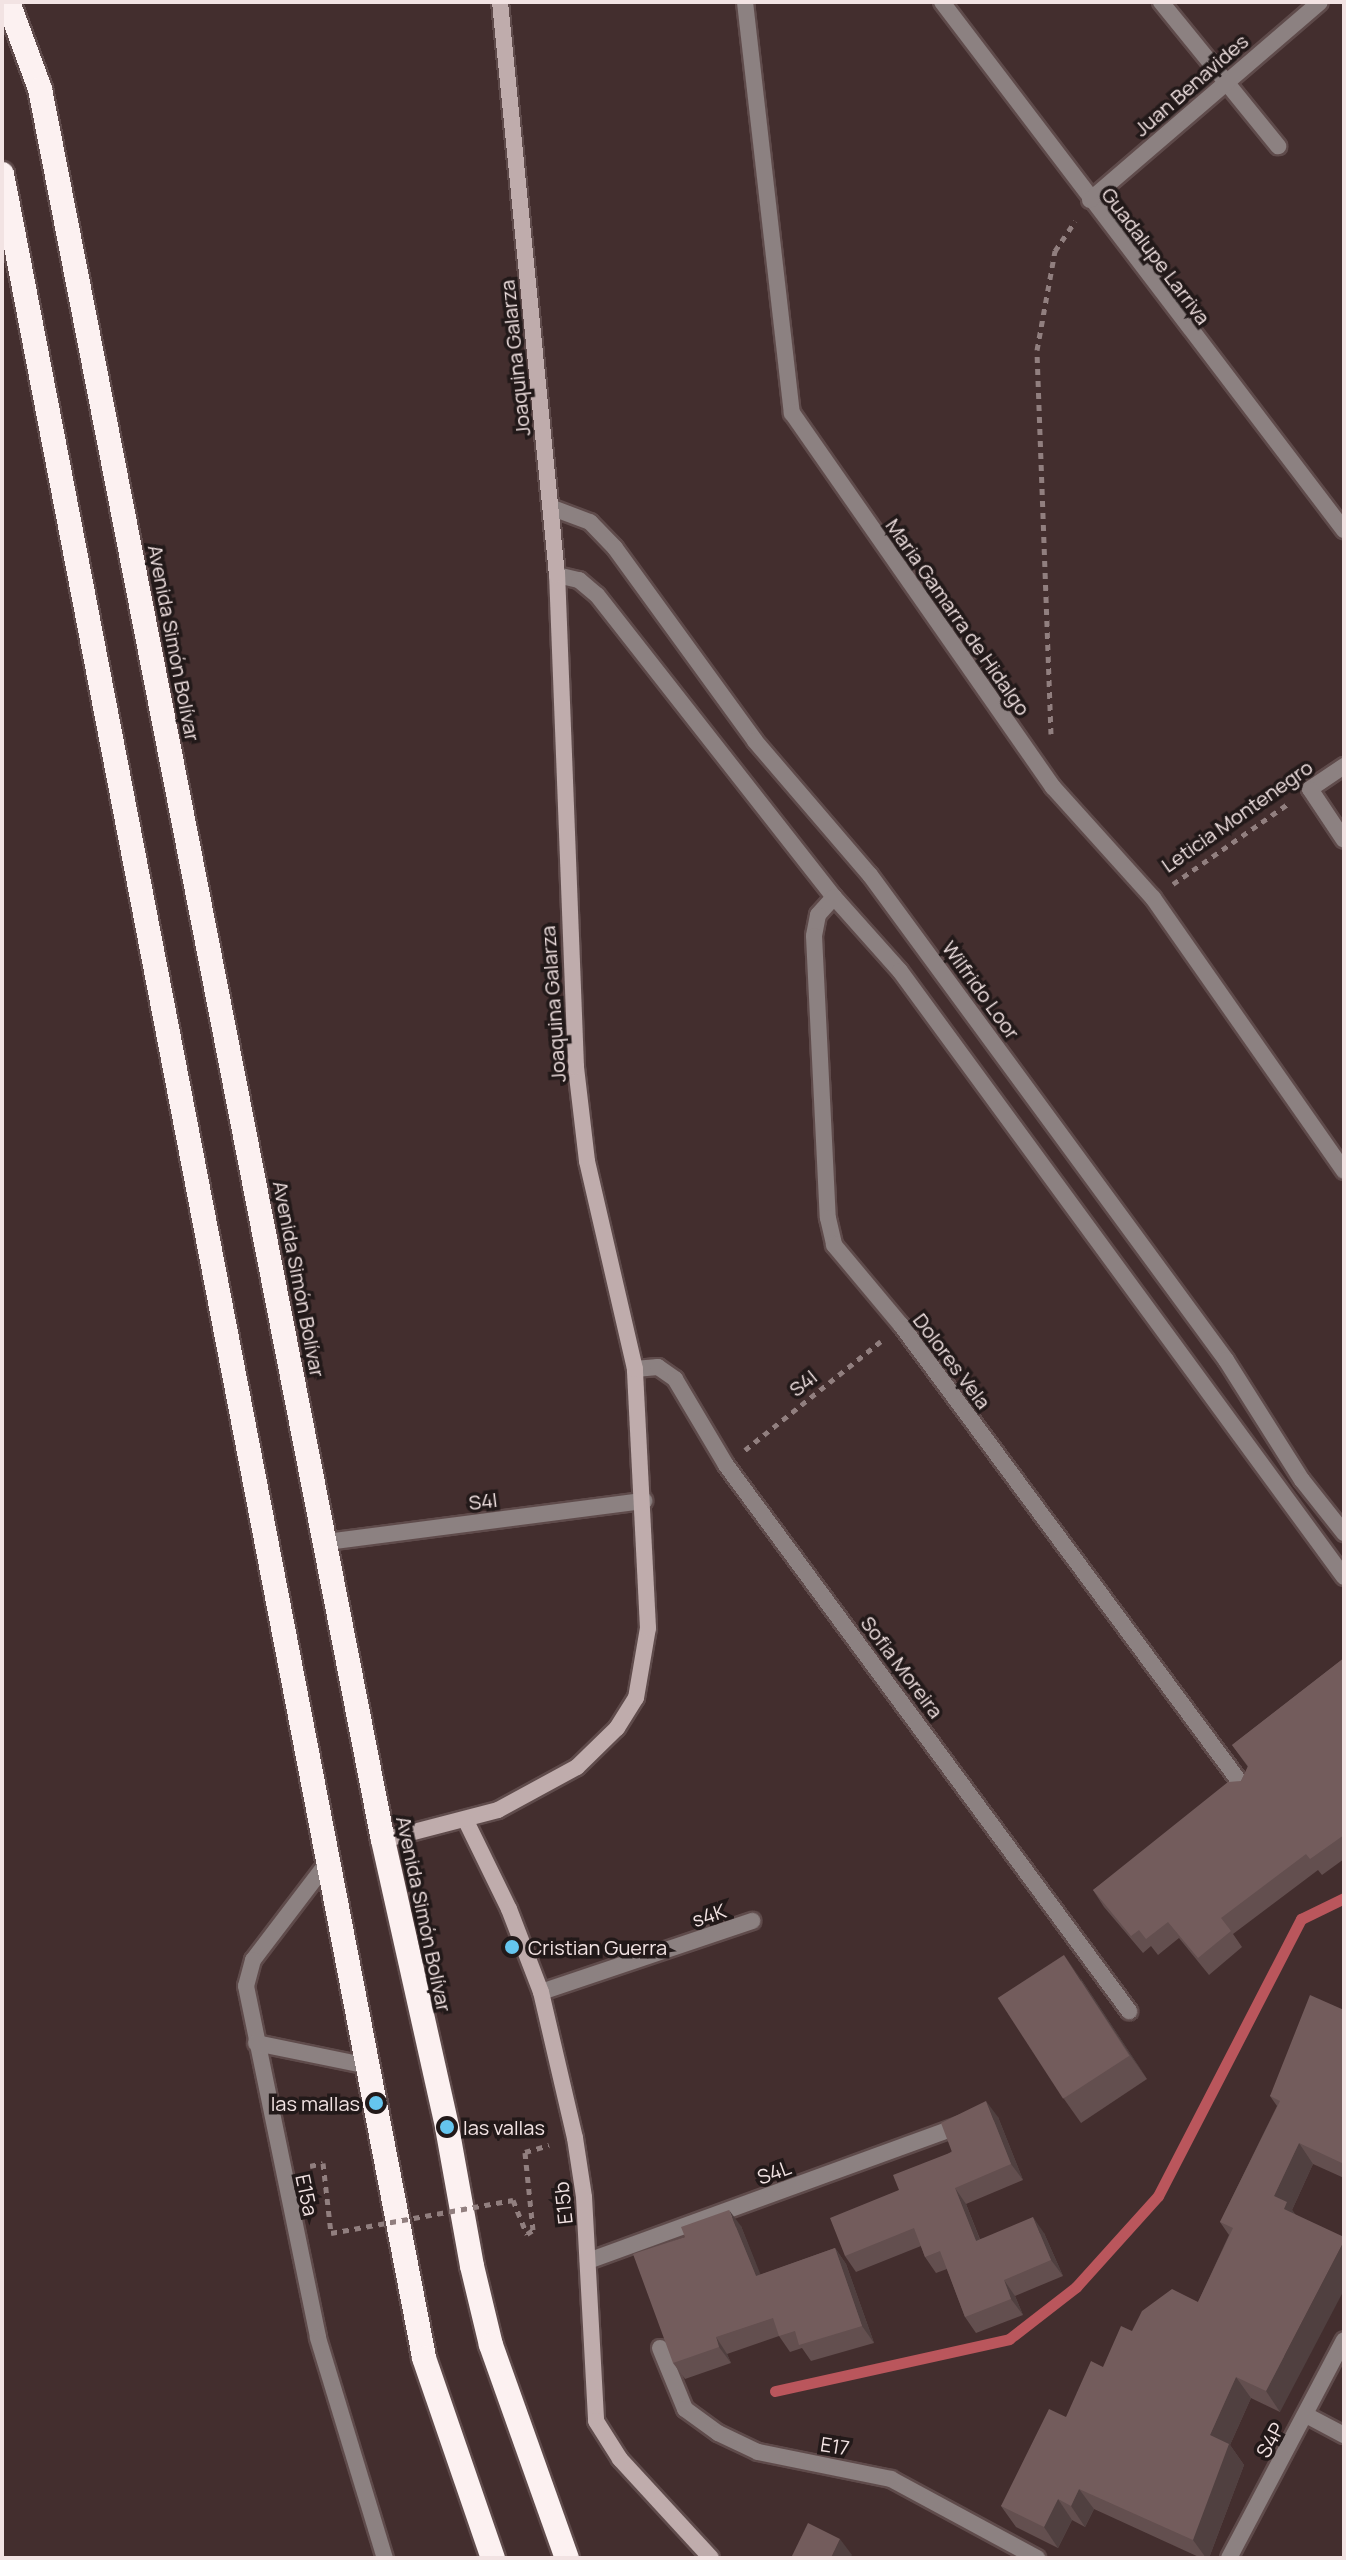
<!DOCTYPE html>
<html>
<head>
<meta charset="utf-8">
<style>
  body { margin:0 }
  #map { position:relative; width:1346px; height:2560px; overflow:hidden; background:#432e2e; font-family:Manrope,sans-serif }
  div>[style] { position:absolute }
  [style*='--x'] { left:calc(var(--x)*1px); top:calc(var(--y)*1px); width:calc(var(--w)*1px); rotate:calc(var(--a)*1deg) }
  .stream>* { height:11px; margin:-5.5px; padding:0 5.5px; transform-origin:5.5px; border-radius:5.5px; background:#ba565c }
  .path>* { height:5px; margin-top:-2.5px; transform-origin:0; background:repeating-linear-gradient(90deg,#917f7f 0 6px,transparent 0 12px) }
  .roads { filter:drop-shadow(2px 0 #5f4b4b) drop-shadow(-2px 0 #5f4b4b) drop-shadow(0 2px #5f4b4b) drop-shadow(0 -2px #5f4b4b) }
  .street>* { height:16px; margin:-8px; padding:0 8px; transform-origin:8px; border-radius:8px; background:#8c8181 }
  .secondary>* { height:16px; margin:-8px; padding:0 8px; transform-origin:8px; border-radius:8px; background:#bfacac }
  .highway>* { height:24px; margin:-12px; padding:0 12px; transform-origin:12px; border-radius:12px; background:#fcf1f1 }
  .path-bridge>* { height:5px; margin-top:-2.5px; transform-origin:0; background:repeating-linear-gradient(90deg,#917f7f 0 6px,transparent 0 12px) }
  .wall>* { inset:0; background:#634f4f }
  .shaded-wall>* { inset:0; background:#504040 }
  .building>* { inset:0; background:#735c5c; transform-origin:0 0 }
  .dots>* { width:22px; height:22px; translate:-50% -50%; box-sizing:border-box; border:4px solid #221919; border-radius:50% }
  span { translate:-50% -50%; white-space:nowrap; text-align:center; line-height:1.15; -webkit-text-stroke:7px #221919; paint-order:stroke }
  .street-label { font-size:20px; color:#f2e3e3 }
  .poi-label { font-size:20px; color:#f2e3e3 }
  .left { translate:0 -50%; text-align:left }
  .right { translate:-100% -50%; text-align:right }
  .frame { position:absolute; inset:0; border:4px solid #f2e3e3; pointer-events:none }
</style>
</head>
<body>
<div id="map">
  <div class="stream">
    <div style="--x:775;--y:2391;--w:240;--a:-12.5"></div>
    <div style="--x:1009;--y:2339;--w:85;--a:-37.8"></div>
    <div style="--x:1076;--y:2287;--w:122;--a:-48"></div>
    <div style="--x:1158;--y:2196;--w:312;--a:-62.7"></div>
    <div style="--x:1301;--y:1919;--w:48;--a:-26"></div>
  </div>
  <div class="path">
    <div style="--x:1051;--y:734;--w:384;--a:-92.1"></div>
    <div style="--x:1037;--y:350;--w:101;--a:-79.7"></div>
    <div style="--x:1055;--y:251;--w:36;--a:-56"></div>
    <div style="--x:1173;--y:884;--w:141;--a:-34.9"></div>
    <div style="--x:745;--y:1450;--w:174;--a:-38.7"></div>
    <div style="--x:310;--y:2166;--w:13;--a:-13"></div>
    <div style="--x:323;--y:2163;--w:70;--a:83.5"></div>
    <div style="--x:513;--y:2200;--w:37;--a:68"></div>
    <div style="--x:527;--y:2234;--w:7;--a:-34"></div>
    <div style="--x:533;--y:2230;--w:78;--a:-95.9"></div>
    <div style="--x:525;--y:2152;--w:25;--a:-16"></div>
  </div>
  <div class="roads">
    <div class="street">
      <div style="--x:745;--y:2;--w:414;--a:83.5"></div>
      <div style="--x:792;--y:413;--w:456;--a:55.1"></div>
      <div style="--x:1053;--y:787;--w:149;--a:48"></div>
      <div style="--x:1153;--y:898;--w:333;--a:55"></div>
      <div style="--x:942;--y:2;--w:664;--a:52.72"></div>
      <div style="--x:1161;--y:2;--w:186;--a:50.9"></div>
      <div style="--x:1090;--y:200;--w:303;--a:-40.7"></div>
      <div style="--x:550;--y:507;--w:43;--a:20.6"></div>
      <div style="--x:590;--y:522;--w:36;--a:46"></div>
      <div style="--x:615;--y:548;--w:238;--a:54"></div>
      <div style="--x:755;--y:741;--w:177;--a:49.4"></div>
      <div style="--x:870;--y:875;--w:602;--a:53.72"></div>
      <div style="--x:1226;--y:1360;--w:142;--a:57.7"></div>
      <div style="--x:1302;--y:1480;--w:68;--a:51.6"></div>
      <div style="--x:557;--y:575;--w:23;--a:13"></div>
      <div style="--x:579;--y:580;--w:23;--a:40"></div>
      <div style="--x:597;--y:595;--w:384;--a:51.9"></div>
      <div style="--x:834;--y:897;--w:99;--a:48.3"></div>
      <div style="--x:900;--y:971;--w:751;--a:53.77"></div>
      <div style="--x:1344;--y:766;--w:41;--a:145.9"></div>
      <div style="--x:1310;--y:789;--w:61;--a:56.3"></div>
      <div style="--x:834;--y:897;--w:24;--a:132"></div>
      <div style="--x:818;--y:915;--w:21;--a:101"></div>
      <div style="--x:814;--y:936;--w:282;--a:87.2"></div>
      <div style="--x:828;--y:1218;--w:28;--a:77"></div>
      <div style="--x:834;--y:1245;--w:104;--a:50.1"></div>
      <div style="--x:901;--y:1325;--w:578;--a:53.45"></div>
      <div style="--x:635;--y:1369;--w:23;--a:-5"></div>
      <div style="--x:658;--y:1367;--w:21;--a:35"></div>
      <div style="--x:675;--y:1379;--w:100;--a:59.3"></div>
      <div style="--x:726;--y:1465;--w:679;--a:53.57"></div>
      <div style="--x:327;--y:1542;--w:320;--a:-7.4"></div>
      <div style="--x:330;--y:1859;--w:127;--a:127.3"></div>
      <div style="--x:253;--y:1960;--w:27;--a:105"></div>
      <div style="--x:246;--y:1986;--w:359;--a:78.4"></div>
      <div style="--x:318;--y:2338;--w:230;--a:73.1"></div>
      <div style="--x:541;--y:1992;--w:223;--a:-18.6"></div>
      <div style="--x:256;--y:2043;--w:114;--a:11.6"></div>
      <div style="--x:588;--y:2261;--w:398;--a:-20"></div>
      <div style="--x:660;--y:2348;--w:66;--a:67.7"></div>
      <div style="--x:685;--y:2409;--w:41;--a:36"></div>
      <div style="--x:718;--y:2433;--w:44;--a:25.4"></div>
      <div style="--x:758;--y:2452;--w:136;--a:11.5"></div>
      <div style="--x:891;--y:2479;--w:166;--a:28.4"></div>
      <div style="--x:1306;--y:2415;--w:43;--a:27.8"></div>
      <div style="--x:1229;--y:2558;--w:246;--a:-62.2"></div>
    </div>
    <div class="secondary">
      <div style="--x:466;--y:1821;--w:98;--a:64"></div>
      <div style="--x:509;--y:1909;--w:89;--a:68.9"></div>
      <div style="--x:541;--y:1992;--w:150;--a:76.9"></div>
      <div style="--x:575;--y:2138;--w:60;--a:81.3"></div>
      <div style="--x:584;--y:2197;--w:224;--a:86.9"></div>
      <div style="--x:596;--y:2421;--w:45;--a:57.7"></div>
      <div style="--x:620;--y:2459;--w:134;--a:47.4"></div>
      <div style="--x:383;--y:1840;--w:119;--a:-14.6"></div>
      <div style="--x:498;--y:1810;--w:90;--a:-28.6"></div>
      <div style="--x:577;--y:1767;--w:56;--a:-44.3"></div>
      <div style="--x:617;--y:1728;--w:36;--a:-58"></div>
      <div style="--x:636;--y:1698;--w:71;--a:-80.3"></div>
      <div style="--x:648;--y:1628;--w:259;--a:-92.9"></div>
      <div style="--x:635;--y:1369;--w:213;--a:-103"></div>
      <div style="--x:587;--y:1161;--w:95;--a:-96.7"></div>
      <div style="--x:576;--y:1067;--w:492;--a:-92.2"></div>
      <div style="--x:557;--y:575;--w:576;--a:-95.68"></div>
    </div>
    <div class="highway">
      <div style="--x:8;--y:2;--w:93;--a:69.8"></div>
      <div style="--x:40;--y:89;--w:1784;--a:78.92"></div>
      <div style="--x:383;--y:1840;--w:294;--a:77.4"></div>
      <div style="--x:447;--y:2127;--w:141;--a:79.8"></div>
      <div style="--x:472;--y:2266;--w:81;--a:76.5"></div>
      <div style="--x:491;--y:2345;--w:226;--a:70.4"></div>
      <div style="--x:2;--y:174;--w:2224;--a:79.06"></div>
      <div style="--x:424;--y:2358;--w:212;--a:71"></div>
    </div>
  </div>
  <div class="path-bridge">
    <div style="--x:331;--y:2233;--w:185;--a:-10.3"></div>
  </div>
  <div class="wall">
    <div style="clip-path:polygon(1344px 1658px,1344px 1859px,1322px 1875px,1318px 1870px,1233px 1934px,1242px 1947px,1209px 1975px,1179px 1938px,1158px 1955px,1151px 1946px,1143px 1953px,1104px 1907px,1093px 1890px,1241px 1781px,1248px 1767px,1232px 1745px)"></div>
    <div style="clip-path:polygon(1081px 1979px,1147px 2079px,1081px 2123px,1064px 2099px)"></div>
    <div style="clip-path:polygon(1344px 2010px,1344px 2178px,1313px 2164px,1292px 2210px,1295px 2214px,1280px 2412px,1251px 2398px,1230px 2445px,1244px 2465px,1209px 2558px,1201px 2558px,1094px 2509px,1085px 2527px,1072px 2520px,1058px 2548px,1016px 2527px,1001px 2506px,1103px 2367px,1198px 2302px,1229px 2235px,1220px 2222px,1277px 2106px,1270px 2096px)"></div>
    <div style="clip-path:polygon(998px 2117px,1023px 2180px,966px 2204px,980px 2239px,1044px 2233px,1063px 2276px,1015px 2296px,1023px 2315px,976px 2333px,965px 2317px,947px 2269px,936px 2273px,925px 2257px,921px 2246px,856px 2272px,845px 2256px,899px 2190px)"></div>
    <div style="clip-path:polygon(741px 2226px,760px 2275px,835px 2248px,846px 2264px,874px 2343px,811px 2361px,802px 2348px,790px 2352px,779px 2336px,727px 2354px,731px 2363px,685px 2379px,673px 2363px,685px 2237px)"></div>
  </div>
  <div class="shaded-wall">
    <div style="clip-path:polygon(1064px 1955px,1081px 1979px,1147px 2079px,1130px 2055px)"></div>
    <div style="clip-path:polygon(986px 2101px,998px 2117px,1023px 2180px,1011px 2164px)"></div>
    <div style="clip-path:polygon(1299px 2143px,1313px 2164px,1292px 2210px,1302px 2223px,1299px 2229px,1274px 2196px)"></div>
    <div style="clip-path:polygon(955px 2188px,966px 2204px,987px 2258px,976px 2241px)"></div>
    <div style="clip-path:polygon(729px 2210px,741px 2226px,768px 2293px,756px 2276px)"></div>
    <div style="clip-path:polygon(1033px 2217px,1044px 2233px,1063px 2276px,1051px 2260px)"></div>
    <div style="clip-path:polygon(1344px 2241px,1344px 2290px,1280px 2412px,1266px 2391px)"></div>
    <div style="clip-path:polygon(835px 2248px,846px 2264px,874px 2343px,862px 2326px)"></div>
    <div style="clip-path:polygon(1004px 2280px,1015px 2296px,1023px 2315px,1011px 2299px)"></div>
    <div style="clip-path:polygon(716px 2337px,727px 2354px,731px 2363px,719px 2347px)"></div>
    <div style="clip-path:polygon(1236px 2377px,1251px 2398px,1230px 2445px,1244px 2465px,1209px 2558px,1206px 2558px,1193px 2540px,1210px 2435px)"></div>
    <div style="clip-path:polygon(1079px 2489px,1094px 2509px,1085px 2527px,1071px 2506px)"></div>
    <div style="clip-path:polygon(1058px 2499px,1072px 2520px,1058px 2548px,1044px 2527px)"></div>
    <div style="clip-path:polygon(840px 2539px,852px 2555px,850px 2558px,831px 2558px)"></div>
  </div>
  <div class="building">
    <div style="clip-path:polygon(1344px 1658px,1344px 1835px,1310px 1859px,1306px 1854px,1221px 1918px,1231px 1931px,1198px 1958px,1168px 1922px,1146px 1939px,1139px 1930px,1131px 1936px,1093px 1890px,1228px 1782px,1241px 1781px,1248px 1766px,1232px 1745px)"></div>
    <div style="left:1064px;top:1955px;width:120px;height:79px;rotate:57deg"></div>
    <div style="clip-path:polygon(1310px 1995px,1344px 2010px,1344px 2164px,1299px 2143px,1274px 2196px,1287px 2202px,1284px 2209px,1344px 2237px,1344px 2241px,1266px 2391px,1236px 2377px,1210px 2435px,1229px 2444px,1193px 2540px,1079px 2489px,1071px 2506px,1058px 2499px,1044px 2527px,1001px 2506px,1049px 2409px,1066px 2417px,1091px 2361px,1103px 2367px,1121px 2326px,1132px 2331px,1142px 2311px,1172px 2289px,1198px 2302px,1233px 2228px,1220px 2222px,1280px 2101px,1270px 2096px)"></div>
    <div style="clip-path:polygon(986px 2101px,1011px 2164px,955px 2188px,976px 2241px,1033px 2217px,1051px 2260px,1004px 2280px,1011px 2299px,965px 2317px,940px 2251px,925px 2257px,914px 2228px,845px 2256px,830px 2218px,899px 2190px,893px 2175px,952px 2152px,941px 2123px)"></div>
    <div style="clip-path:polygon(729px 2210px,756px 2276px,835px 2248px,862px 2326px,799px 2345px,795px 2331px,779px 2336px,773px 2318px,716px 2337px,719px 2347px,673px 2363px,633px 2254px,685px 2237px,681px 2227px)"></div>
    <div style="clip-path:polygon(808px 2523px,840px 2539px,831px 2558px,791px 2558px)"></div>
  </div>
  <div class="dots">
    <div style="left:512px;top:1947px;background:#65c5ee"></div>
    <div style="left:376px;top:2103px;background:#65c5ee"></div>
    <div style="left:447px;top:2127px;background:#65c5ee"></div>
  </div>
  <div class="street-label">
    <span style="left:1191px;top:85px;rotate:-41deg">Juan Benavides</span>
    <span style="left:1156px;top:256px;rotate:53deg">Guadalupe Larriva</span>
    <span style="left:515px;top:358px;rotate:-96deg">Joaquina Galarza</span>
    <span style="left:958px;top:617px;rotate:55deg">Maria Gamarra de Hidalgo</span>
    <span style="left:174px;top:643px;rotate:79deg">Avenida Simón Bolívar</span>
    <span style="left:1237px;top:816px;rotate:-35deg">Leticia Montenegro</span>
    <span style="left:981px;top:990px;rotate:54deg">Wilfrido Loor</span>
    <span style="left:553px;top:1004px;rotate:-94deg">Joaquina Galarza</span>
    <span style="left:299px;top:1279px;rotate:79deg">Avenida Simón Bolívar</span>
    <span style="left:952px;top:1361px;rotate:53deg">Dolores Vela</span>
    <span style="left:803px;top:1383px;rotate:-39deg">S4l</span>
    <span style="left:483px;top:1501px;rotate:-7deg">S4I</span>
    <span style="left:902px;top:1667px;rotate:53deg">Sofia Moreira</span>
    <span style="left:424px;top:1914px;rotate:78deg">Avenida Simón Bolívar</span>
    <span style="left:709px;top:1915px;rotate:-18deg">s4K</span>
    <span style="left:774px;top:2172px;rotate:-20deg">S4L</span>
    <span style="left:307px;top:2195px;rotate:78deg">E15a</span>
    <span style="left:563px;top:2203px;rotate:-96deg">E15b</span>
    <span style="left:1270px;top:2440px;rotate:-62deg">S4P</span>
    <span style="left:835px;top:2446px;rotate:9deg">E17</span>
  </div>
  <div class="poi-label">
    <span class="left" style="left:528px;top:1947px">Cristian Guerra</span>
    <span class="right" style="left:360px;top:2103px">las mallas</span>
    <span class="left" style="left:463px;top:2127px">las vallas</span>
  </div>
  <div class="frame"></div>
</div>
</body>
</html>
